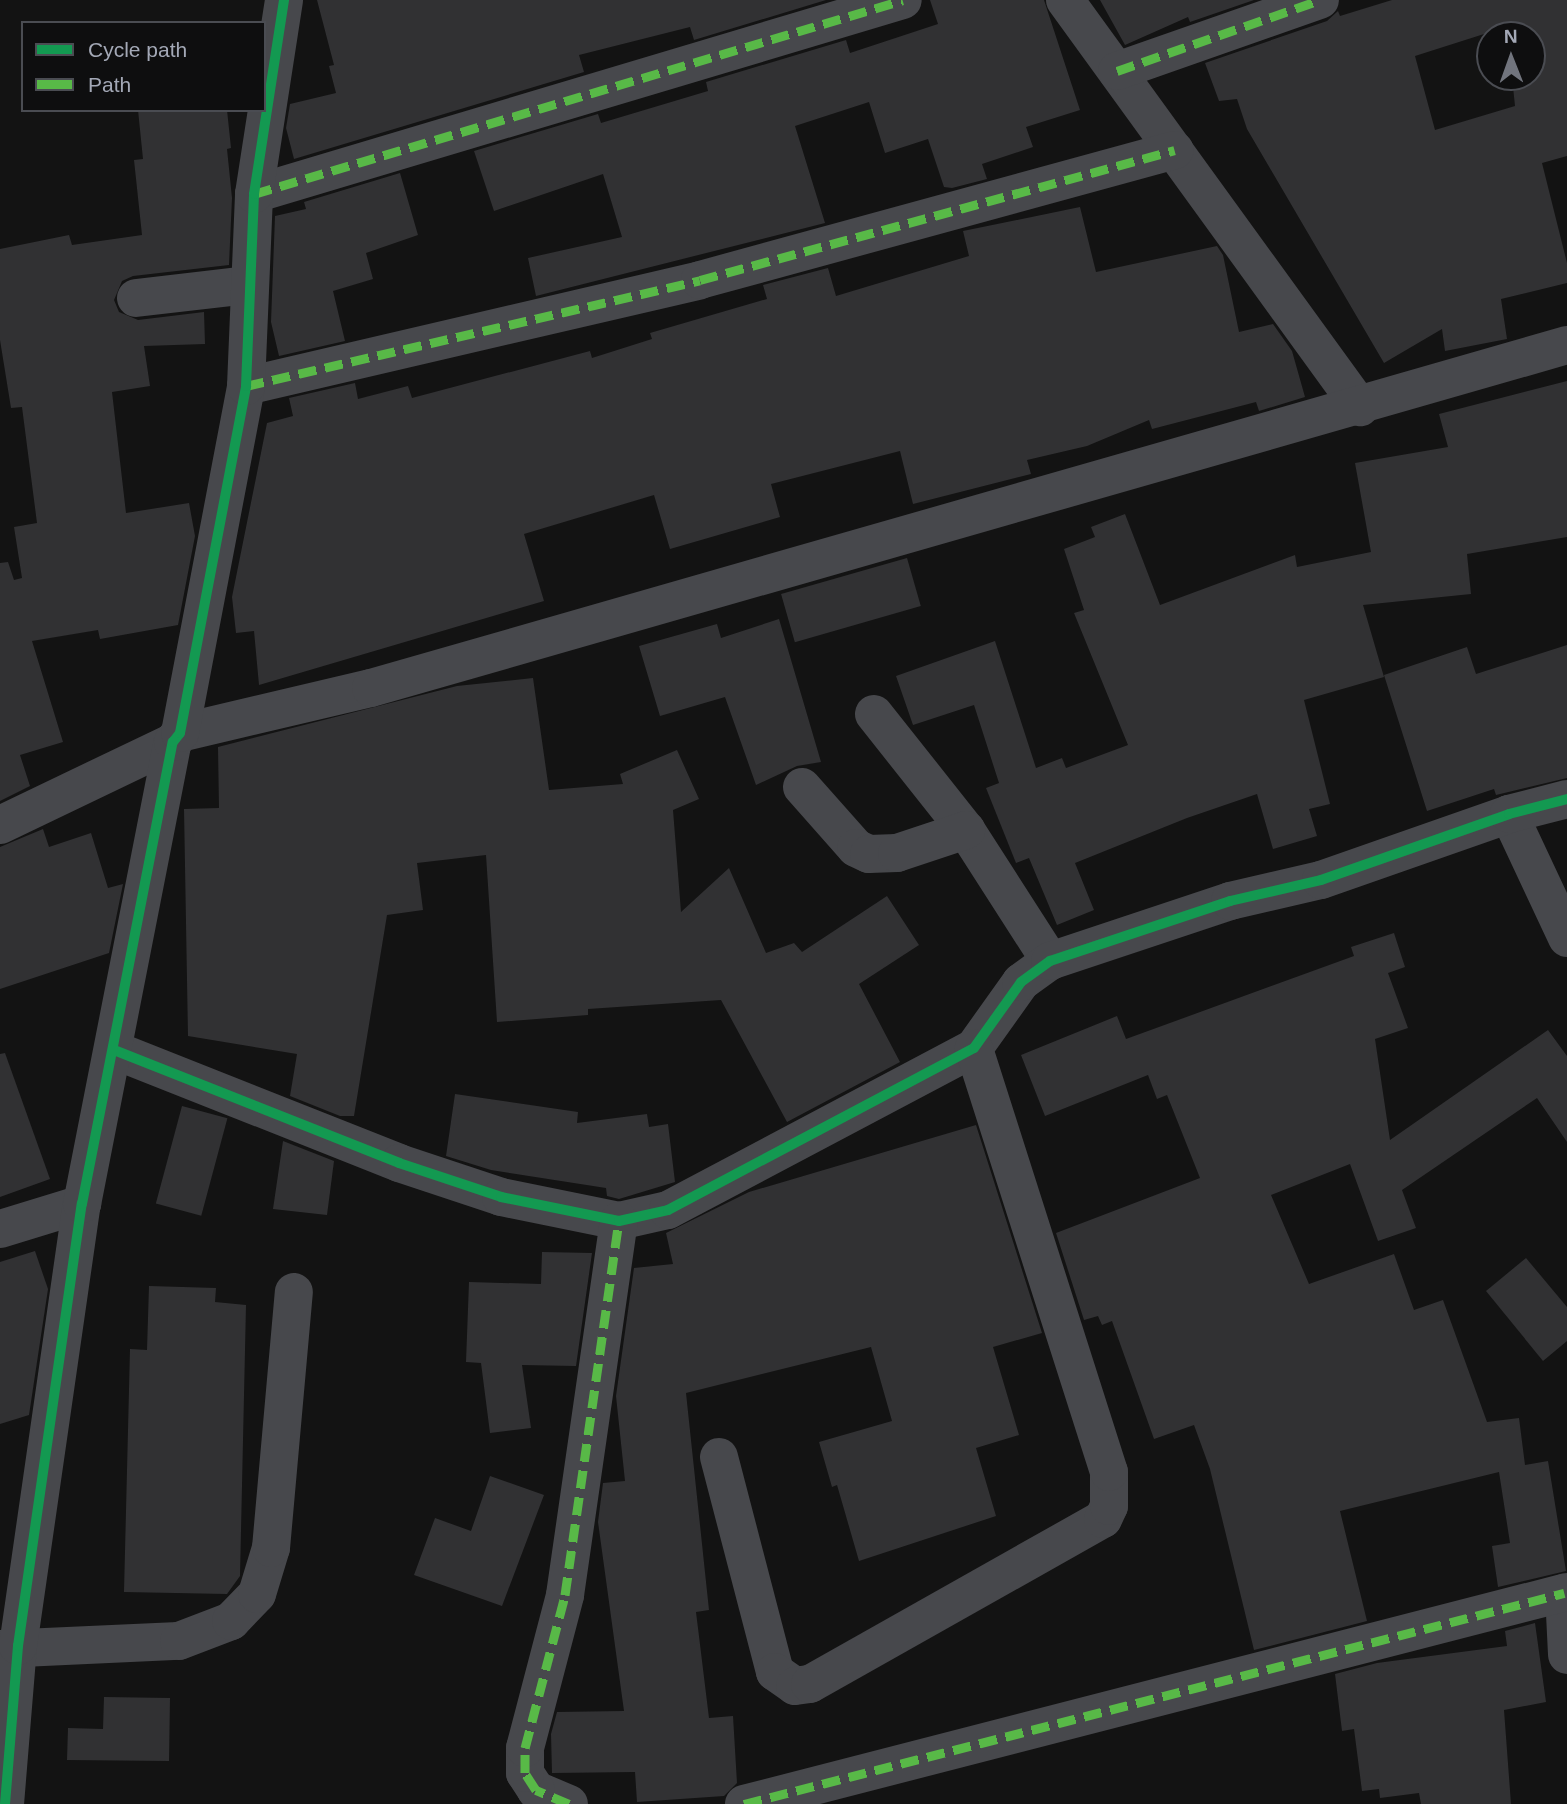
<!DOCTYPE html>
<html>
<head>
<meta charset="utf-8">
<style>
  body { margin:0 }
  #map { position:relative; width:1567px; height:1804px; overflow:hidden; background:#131313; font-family:Helvetica,sans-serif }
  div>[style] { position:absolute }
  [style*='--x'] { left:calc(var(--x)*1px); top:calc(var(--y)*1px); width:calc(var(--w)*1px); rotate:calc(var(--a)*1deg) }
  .building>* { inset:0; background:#313133; transform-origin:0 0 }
  .minor>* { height:38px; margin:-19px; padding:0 19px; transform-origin:19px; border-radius:19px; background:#47484c }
  .quiet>* { height:9px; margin-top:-4.5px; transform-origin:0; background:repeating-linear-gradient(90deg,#58b947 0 18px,transparent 0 27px) }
  .cycleway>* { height:10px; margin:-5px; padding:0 5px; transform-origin:5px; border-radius:5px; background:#139951 }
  span { translate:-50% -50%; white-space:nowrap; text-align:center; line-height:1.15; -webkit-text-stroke:7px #0e0e0f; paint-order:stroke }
  .legend { position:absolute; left:21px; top:21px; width:245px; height:91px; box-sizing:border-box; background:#0e0e0f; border:2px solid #4a4c52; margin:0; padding:9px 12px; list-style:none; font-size:21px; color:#a3a8b6 }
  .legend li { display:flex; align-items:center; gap:14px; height:35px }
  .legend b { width:35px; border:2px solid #4a4c52 }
  .north { position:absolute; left:1476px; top:21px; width:70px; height:70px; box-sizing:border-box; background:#0e0e0f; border:2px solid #4a4c52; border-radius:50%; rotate:359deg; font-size:19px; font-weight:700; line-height:28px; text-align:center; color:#a3a8b6 }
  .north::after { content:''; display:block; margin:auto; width:24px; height:32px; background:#71747d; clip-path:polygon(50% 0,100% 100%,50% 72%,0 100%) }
</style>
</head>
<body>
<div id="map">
  <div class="building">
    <div style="clip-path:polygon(317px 0,826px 0,694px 40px,690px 27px,579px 55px,584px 72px,294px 159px,286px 128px,290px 104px,336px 93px,329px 66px,334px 65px)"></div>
    <div style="clip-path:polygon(930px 0,1044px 0,1080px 110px,1026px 127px,1033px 147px,982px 164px,987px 179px,952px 188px,944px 187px,928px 139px,885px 153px,869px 102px,795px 126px,825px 223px,536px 296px,528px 258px,622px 237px,603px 174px,494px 211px,474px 151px,598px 114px,601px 123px,708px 91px,706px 82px,846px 40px,850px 53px,938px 24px)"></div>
    <div style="clip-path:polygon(1100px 0,1254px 0,1190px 22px,1188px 17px,1125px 45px)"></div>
    <div style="clip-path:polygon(evenodd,1392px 0,1567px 0,1567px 156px,1542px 163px,1567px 263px,1567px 283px,1501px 299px,1507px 339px,1445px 351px,1442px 329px,1384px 363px,1247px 129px,1237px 99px,1219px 101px,1205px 63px,1327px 21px,1338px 11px,1340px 16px,1392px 0,1506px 27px,1507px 35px,1532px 35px,1532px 77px,1512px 77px,1515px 106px,1435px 130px,1415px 56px,1506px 27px)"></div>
    <div style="clip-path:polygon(138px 110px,227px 110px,231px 148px,227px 149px,232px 198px,229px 265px,133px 276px,122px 281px,114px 300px,119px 312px,138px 320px,204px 312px,205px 344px,144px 346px,150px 386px,112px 392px,126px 513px,189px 503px,195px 536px,178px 625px,100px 639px,98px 630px,32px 641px,63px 742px,20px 755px,30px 786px,0 801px,0 563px,8px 562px,14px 580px,22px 578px,14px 527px,37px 523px,22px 407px,11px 408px,0 340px,0 249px,69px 235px,72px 245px,142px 235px,134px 160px,143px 159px)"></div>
    <div style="clip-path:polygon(400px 173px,418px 235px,366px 253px,373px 279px,333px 291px,345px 341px,279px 356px,271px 322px,275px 216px,306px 209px,304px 202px)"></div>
    <div style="clip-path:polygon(1080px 207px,1096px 272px,1217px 246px,1223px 255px,1239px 332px,1273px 324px,1292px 351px,1305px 397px,1259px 411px,1256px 402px,1152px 429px,1149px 420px,1087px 446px,1027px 460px,1031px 474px,913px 504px,900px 451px,771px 484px,780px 517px,670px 549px,654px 495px,524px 534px,544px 601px,259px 685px,254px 631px,236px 633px,232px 597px,267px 423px,293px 416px,289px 398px,355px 383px,358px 399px,408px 386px,412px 398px,590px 351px,592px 358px,652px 339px,650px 333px,767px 299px,763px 285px,828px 268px,836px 296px,969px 256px,963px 231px)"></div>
    <div style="clip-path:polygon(1567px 381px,1567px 537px,1467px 554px,1471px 594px,1363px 605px,1384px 677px,1304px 700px,1330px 804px,1309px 809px,1317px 836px,1273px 849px,1257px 794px,1187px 818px,1075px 863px,1094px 910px,1057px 925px,1029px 858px,1016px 863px,986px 788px,999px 783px,974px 705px,913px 725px,896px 676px,995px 641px,1036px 768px,1062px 758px,1066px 768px,1128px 745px,1074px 613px,1084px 610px,1064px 549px,1095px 537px,1091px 527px,1125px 514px,1160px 605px,1295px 555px,1297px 567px,1371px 552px,1355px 463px,1448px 447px,1439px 414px)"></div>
    <div style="left:907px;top:558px;width:50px;height:131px;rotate:74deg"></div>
    <div style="clip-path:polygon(779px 619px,821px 762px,797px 766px,756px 785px,725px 697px,660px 716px,639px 646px,717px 624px,721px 638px)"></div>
    <div style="clip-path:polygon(1567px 645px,1567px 778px,1496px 795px,1494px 789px,1427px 811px,1384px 675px,1467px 647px,1476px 674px)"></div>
    <div style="clip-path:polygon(533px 678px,549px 790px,623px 784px,620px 774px,677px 750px,699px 799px,673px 810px,681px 912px,729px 868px,766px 953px,794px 943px,802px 952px,887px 896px,919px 945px,859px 984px,900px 1062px,787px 1122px,721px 1000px,588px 1009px,588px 1015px,497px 1022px,486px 855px,417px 863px,423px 910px,387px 915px,354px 1116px,340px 1116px,290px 1096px,297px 1054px,188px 1036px,184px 809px,219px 808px,218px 747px,457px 686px)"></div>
    <div style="clip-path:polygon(43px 829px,49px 847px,91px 833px,108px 888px,123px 884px,109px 953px,0 989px,0 847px)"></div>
    <div style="clip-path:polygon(1394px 933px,1405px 967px,1388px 973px,1408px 1028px,1375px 1039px,1390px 1140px,1548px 1030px,1567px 1056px,1567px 1142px,1537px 1098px,1402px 1190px,1416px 1228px,1378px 1241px,1350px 1164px,1271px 1195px,1309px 1284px,1394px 1254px,1414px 1310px,1443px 1300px,1487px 1422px,1519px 1418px,1525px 1465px,1548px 1461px,1566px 1571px,1498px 1587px,1492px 1546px,1510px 1543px,1499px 1472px,1340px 1511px,1367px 1621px,1254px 1650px,1210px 1469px,1194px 1425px,1154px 1439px,1112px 1321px,1102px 1325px,1098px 1316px,1084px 1320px,1056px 1233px,1200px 1178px,1167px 1095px,1157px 1099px,1148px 1075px,1045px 1116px,1021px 1055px,1117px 1016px,1126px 1039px,1354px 956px,1351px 947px)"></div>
    <div style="clip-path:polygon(5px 1053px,50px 1179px,0 1197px,0 1054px)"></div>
    <div style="clip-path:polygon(455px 1094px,578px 1112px,577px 1123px,647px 1114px,649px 1127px,668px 1124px,675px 1182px,619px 1199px,607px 1196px,606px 1188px,491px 1170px,446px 1156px)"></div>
    <div style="left:182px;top:1106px;width:47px;height:101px;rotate:15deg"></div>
    <div style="clip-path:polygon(976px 1125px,1042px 1333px,993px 1347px,1019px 1435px,976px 1448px,996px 1516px,859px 1561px,837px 1485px,832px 1487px,819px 1442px,892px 1421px,871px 1347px,686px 1393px,709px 1610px,696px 1612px,709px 1718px,733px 1716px,737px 1783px,724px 1796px,637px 1802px,635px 1772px,552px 1773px,551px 1734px,557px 1712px,624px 1711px,598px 1522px,603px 1483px,625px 1481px,616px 1396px,634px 1268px,673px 1264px,666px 1233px,749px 1192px)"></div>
    <div style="clip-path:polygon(283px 1141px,334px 1161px,327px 1215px,273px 1209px)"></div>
    <div style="clip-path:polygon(35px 1251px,48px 1289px,29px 1415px,0 1424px,0 1262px)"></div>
    <div style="clip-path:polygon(542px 1252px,592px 1253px,576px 1366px,522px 1365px,531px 1428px,490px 1433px,481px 1363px,466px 1362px,469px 1282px,541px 1284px)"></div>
    <div style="clip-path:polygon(1526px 1258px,1567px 1307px,1567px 1341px,1543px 1361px,1486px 1291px)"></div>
    <div style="clip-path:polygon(149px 1286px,216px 1288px,215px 1302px,246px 1305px,240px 1576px,227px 1594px,124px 1592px,130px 1349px,147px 1350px)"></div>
    <div style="clip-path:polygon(490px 1476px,544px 1495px,502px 1606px,414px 1575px,435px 1518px,471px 1531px)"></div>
    <div style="clip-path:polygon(1535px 1623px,1546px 1702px,1504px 1710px,1511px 1804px,1421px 1804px,1419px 1793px,1380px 1798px,1379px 1789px,1362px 1791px,1354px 1729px,1342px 1731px,1335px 1674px,1377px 1663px,1507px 1646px,1505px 1631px)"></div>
    <div style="clip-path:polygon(104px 1697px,170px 1698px,169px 1761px,67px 1760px,68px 1728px,103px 1729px)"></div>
  </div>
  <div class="minor">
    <div style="--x:1065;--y:0;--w:503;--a:54.06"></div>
    <div style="--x:1117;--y:71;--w:215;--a:-19.3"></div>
    <div style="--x:254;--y:194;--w:677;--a:-16.64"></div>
    <div style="--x:136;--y:298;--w:114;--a:-6.6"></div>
    <div style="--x:246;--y:386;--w:466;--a:-13.1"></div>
    <div style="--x:700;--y:280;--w:492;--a:-15.3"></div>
    <div style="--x:874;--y:714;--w:148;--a:51.6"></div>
    <div style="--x:966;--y:830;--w:156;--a:57.3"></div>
    <div style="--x:180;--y:733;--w:196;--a:-13.3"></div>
    <div style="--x:371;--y:688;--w:1244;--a:-16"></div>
    <div style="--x:802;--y:787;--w:81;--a:48.5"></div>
    <div style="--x:856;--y:848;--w:14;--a:25"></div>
    <div style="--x:869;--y:854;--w:28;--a:-2"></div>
    <div style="--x:897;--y:853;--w:73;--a:-18.4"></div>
    <div style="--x:1509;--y:814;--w:137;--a:64.9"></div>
    <div style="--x:0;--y:825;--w:192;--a:-25.6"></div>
    <div style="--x:114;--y:1050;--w:307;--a:21.6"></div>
    <div style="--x:399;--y:1163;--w:108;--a:18.4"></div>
    <div style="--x:501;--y:1197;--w:120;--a:11.5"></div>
    <div style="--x:619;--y:1221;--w:50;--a:-12.7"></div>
    <div style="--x:668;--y:1210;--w:346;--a:-27.9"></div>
    <div style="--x:974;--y:1048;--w:81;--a:-54.5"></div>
    <div style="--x:1021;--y:982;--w:36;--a:-36"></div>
    <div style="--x:1050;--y:961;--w:190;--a:-18.4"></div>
    <div style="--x:1230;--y:901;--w:93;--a:-13"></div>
    <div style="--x:1321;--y:880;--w:199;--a:-19.3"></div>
    <div style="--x:1509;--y:814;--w:60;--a:-14.5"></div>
    <div style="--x:0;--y:1229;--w:86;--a:-17"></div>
    <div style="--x:719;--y:1457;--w:222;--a:75.4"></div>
    <div style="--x:775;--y:1672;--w:24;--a:35"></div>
    <div style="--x:795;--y:1686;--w:15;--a:-8"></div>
    <div style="--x:810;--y:1684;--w:336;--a:-29.4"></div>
    <div style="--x:1103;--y:1519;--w:14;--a:-65"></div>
    <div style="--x:1109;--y:1506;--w:34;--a:-90"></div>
    <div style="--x:1109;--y:1472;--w:445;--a:-107.7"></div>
    <div style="--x:1564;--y:1593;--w:62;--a:87.2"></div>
    <div style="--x:0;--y:1649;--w:179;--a:-2.6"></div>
    <div style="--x:179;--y:1641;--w:56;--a:-21"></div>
    <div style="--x:231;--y:1621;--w:37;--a:-46"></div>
    <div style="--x:257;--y:1594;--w:48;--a:-73.1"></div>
    <div style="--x:271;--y:1548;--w:257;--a:-84.9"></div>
    <div style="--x:5;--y:1804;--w:159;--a:-85.3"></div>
    <div style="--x:18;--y:1646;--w:447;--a:-81.8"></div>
    <div style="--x:82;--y:1204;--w:471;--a:-78.9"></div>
    <div style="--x:173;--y:742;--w:11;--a:-52"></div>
    <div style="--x:180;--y:733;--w:353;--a:-79.2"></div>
    <div style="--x:246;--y:386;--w:192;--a:-87.6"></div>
    <div style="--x:254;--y:194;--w:196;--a:-81.2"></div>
    <div style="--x:569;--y:1804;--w:36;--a:-157"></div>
    <div style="--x:536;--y:1790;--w:20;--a:-123"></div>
    <div style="--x:525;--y:1773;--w:25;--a:-90"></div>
    <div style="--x:525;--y:1748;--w:158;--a:-75.3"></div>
    <div style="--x:565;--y:1595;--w:378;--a:-81.8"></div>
    <div style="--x:744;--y:1804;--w:850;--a:-14.45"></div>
  </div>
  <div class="quiet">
    <div style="--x:1117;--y:71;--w:215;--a:-19.3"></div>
    <div style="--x:254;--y:194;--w:677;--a:-16.64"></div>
    <div style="--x:246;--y:386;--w:466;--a:-13.1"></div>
    <div style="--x:700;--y:280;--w:492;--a:-15.3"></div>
    <div style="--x:569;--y:1804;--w:36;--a:-157"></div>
    <div style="--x:536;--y:1790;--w:20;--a:-123"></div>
    <div style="--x:525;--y:1773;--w:25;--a:-90"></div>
    <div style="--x:525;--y:1748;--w:158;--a:-75.3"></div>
    <div style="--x:565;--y:1595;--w:378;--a:-81.8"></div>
    <div style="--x:744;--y:1804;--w:847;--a:-14.43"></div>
  </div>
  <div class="cycleway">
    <div style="--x:114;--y:1050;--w:307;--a:21.6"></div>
    <div style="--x:399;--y:1163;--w:108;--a:18.4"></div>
    <div style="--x:501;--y:1197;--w:120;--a:11.5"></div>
    <div style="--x:619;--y:1221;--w:50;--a:-12.7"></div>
    <div style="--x:668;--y:1210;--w:346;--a:-27.9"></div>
    <div style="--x:974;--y:1048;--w:81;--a:-54.5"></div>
    <div style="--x:1021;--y:982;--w:36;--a:-36"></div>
    <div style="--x:1050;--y:961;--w:190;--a:-18.4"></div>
    <div style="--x:1230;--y:901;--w:93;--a:-13"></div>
    <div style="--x:1321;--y:880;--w:199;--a:-19.3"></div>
    <div style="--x:1509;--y:814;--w:60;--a:-14.5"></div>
    <div style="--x:5;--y:1804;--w:159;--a:-85.3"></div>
    <div style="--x:18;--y:1646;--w:447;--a:-81.8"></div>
    <div style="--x:82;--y:1204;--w:471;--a:-78.9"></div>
    <div style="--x:173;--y:742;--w:11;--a:-52"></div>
    <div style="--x:180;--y:733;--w:353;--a:-79.2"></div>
    <div style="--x:246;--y:386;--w:192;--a:-87.6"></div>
    <div style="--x:254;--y:194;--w:196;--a:-81.2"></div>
  </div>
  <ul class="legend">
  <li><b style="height:9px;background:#139951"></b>Cycle path</li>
  <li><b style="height:9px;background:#58b947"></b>Path</li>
  </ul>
  <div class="north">N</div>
</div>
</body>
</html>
